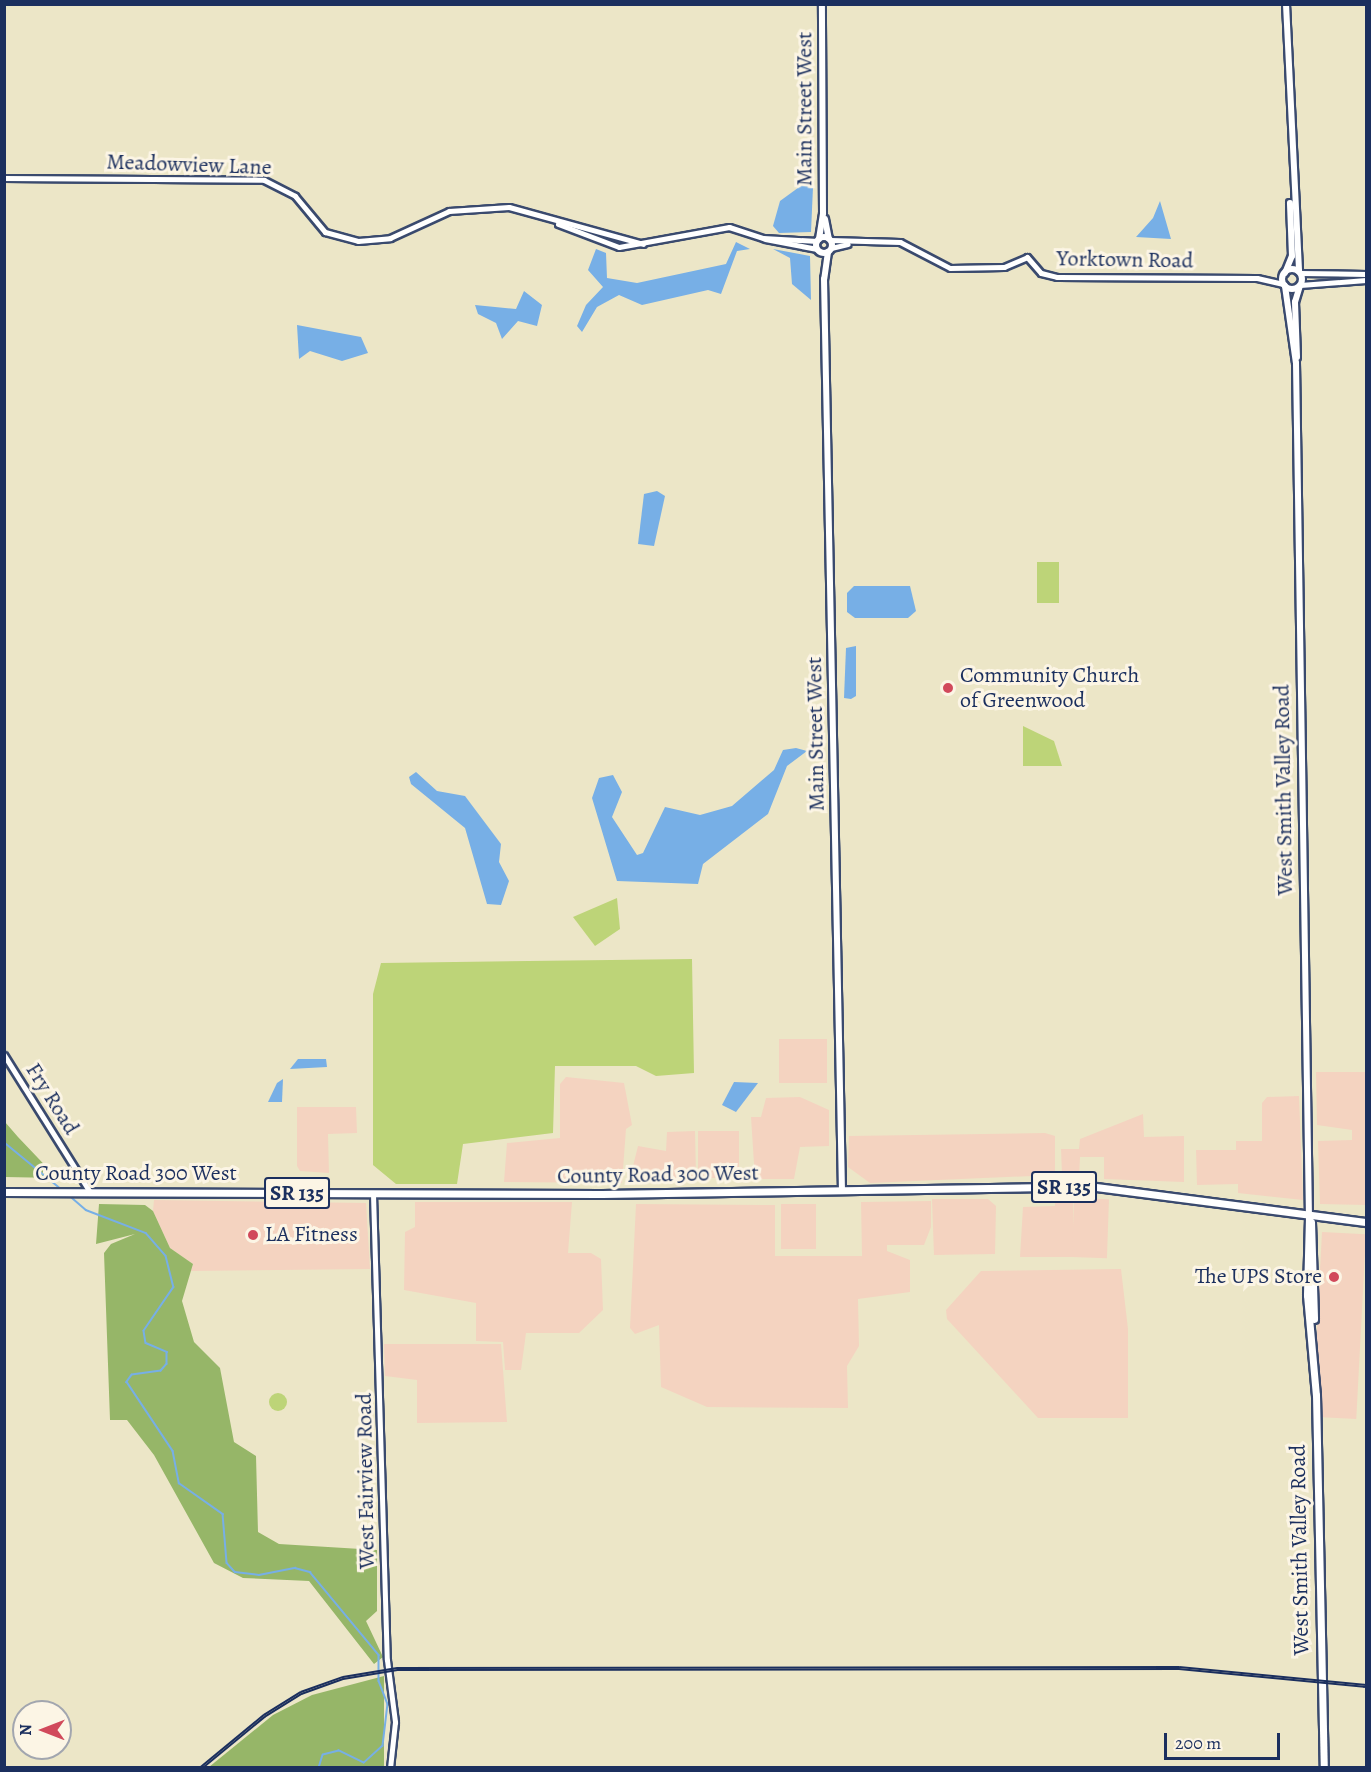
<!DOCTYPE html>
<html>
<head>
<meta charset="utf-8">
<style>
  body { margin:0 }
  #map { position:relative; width:1371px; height:1772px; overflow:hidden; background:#ece6c7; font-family:Alegreya,serif }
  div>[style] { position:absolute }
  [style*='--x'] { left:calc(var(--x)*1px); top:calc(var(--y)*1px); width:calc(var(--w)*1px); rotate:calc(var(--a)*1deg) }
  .built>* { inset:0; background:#f4d3c0; transform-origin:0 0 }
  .green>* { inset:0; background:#bdd478; transform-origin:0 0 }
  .round { border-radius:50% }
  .forest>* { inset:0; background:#96b668 }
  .water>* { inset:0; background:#77afe6 }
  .stream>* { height:1.5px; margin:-0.75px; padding:0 0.75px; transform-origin:0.75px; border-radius:0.75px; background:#77afe6 }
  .roads { filter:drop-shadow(2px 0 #3a4a6e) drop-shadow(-2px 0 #3a4a6e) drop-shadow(0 2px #3a4a6e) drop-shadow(0 -2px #3a4a6e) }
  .tertiary>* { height:5px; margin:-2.5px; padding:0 2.5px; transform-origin:2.5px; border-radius:2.5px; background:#fff }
  .secondary>* { height:6px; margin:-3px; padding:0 3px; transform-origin:3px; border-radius:3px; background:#fff }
  .secondary>.ring { margin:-3px; padding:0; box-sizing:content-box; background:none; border:6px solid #fff; border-radius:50% }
  .primary>* { height:7px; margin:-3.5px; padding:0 3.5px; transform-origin:3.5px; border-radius:3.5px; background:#fff }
  .rail>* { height:4px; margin-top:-2px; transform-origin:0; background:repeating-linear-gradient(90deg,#fcf5e5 0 4.5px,#1b2f5e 0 9px); box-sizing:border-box; border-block:2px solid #1b2f5e }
  .dots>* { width:16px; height:16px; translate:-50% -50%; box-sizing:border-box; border:3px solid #fcf5e5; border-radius:50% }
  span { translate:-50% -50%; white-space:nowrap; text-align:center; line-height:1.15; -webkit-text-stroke:6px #fcf5e5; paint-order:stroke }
  .shield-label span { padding:2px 4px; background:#fcf5e5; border:2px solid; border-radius:4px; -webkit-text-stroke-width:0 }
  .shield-label { font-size:21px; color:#1b2f5e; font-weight:700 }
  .street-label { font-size:22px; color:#1b2f5e }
  .poi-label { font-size:22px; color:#1b2f5e }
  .left { translate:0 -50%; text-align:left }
  .right { translate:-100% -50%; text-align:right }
  .frame { position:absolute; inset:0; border:6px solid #1b2f5e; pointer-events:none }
  .north { position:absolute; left:12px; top:1700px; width:60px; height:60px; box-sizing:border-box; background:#fcf5e5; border:2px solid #a2a6af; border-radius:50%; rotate:270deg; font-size:16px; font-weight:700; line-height:24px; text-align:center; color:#1b2f5e }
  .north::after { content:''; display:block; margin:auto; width:21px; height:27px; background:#d1495b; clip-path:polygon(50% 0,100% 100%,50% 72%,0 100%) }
  .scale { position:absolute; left:1164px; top:1733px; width:116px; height:27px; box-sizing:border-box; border:3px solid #1b2f5e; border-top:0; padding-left:8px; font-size:18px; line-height:21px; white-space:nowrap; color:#1b2f5e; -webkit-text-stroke:4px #fcf5e5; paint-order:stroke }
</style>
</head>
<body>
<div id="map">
  <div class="built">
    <div style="left:779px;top:1039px;width:48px;height:44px"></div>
    <div style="clip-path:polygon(1316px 1072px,1366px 1072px,1366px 1205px,1320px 1204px,1318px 1141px,1352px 1140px,1352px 1130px,1317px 1125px)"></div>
    <div style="clip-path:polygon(566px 1077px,624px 1083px,632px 1125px,626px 1129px,622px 1183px,504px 1182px,507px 1143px,560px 1138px,560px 1084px)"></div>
    <div style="clip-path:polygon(1299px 1096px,1303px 1200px,1238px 1193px,1238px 1184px,1197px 1185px,1196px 1150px,1236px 1150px,1236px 1141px,1262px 1141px,1262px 1103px,1267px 1097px)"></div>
    <div style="clip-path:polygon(800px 1097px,829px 1110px,829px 1146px,800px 1147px,794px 1179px,755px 1179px,751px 1117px,761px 1117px,766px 1098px)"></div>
    <div style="clip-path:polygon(297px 1107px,356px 1107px,357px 1133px,328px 1134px,329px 1173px,300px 1171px,297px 1166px)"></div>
    <div style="clip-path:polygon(1143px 1114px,1144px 1137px,1184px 1136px,1184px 1182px,1104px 1179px,1104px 1157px,1080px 1157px,1079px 1178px,1062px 1174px,1061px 1149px,1079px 1149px,1080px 1139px)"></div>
    <div style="clip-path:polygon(695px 1131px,696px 1176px,686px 1177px,686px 1182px,629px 1182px,638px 1146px,666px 1151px,667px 1132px)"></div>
    <div style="left:698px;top:1131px;width:41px;height:47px"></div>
    <div style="clip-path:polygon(1045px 1133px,1055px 1136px,1055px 1175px,870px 1183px,848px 1167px,849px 1136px)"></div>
    <div style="clip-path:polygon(1073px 1195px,1073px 1257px,1020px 1257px,1023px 1207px,1055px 1206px,1055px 1196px)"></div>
    <div style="left:1074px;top:1198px;width:35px;height:59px;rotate:2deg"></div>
    <div style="clip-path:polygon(932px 1199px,988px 1199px,996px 1206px,995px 1254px,934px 1255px)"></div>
    <div style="clip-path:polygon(154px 1200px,366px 1203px,370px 1269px,191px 1271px,193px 1264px,170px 1248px,153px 1211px)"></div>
    <div style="clip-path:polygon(931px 1201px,931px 1227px,924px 1245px,887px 1245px,887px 1251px,910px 1260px,910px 1292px,858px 1299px,859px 1346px,847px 1366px,848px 1408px,707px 1407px,661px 1387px,659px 1325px,635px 1334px,630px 1328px,636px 1204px,775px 1205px,775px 1256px,862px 1256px,861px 1202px)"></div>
    <div style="clip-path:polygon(415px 1202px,572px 1202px,568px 1253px,591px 1253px,601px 1259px,603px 1310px,579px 1333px,526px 1333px,521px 1370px,505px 1370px,503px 1342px,476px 1341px,476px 1303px,404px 1290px,405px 1232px,415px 1227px)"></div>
    <div style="left:781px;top:1204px;width:35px;height:45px"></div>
    <div style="left:1322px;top:1232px;width:44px;height:185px;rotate:3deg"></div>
    <div style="clip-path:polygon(1121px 1269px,1128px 1329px,1128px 1418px,1038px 1418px,947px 1319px,946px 1310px,981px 1271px)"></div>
    <div style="clip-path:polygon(384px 1344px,501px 1344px,507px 1422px,417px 1423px,417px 1380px,385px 1376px)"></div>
  </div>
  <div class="green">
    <div style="left:1059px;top:562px;width:41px;height:22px;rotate:90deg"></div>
    <div style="clip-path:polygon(1023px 726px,1054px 741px,1062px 766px,1023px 766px)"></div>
    <div style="clip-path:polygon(617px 898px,620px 929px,595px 946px,573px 917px)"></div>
    <div style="clip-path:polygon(692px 959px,694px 1073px,656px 1076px,636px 1066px,555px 1066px,553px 1133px,463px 1144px,457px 1184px,396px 1184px,373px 1165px,373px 994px,381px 963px)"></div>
    <div class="round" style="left:269px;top:1393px;width:18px;height:18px"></div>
  </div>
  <div class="forest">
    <div style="clip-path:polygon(5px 1122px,18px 1137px,57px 1178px,5px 1177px)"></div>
    <div style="clip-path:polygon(99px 1204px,145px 1205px,153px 1211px,170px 1248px,193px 1264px,182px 1301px,194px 1342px,220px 1368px,234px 1442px,256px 1456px,258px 1532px,279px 1544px,377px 1550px,377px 1611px,366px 1621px,383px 1657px,374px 1664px,309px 1581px,243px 1578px,214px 1563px,154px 1455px,127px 1420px,110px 1420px,104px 1253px,111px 1244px,135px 1234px,96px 1244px)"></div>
    <div style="clip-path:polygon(384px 1676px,384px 1767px,209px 1767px,273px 1715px,312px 1695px)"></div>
  </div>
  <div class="water">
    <div style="clip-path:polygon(802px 185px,813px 187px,811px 232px,779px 233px,773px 226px,780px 201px)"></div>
    <div style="clip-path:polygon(1160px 201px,1171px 239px,1136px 237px,1153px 218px)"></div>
    <div style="clip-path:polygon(736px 242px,750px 249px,737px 251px,721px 294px,708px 290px,642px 305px,619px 295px,597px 307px,582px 332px,577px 326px,586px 305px,603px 287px,588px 270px,596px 249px,606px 253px,607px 278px,637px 283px,726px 264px)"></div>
    <div style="clip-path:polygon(773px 249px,810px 256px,811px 300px,792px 284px,790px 258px)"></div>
    <div style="clip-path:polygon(524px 291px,542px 305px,537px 326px,518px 321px,502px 339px,496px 323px,478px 314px,475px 305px,516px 309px)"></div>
    <div style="clip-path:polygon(297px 325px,361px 337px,368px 353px,342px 361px,310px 351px,299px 359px)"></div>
    <div style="clip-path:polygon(657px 491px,665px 496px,654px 546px,638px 544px,644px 494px)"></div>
    <div style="clip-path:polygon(854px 586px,910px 586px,916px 611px,908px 618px,855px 618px,847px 612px,847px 593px)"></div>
    <div style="clip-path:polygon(856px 646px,856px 696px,851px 699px,844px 698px,846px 648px)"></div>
    <div style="clip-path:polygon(796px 748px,807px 751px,787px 766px,768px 814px,703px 864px,698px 884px,617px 881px,592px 798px,599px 778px,613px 775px,622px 792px,612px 817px,637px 855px,643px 853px,665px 807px,700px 815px,732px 806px,774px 770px,783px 750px)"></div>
    <div style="clip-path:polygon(416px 772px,437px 791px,465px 796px,501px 844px,499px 862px,509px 881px,501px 905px,487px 904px,465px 828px,411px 784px,409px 777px)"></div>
    <div style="clip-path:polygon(298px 1059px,326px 1059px,327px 1067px,290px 1069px)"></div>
    <div style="clip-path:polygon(283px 1079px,282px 1102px,268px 1102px,277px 1083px)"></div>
    <div style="clip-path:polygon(734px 1082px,758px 1083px,736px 1112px,722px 1105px)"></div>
  </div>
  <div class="stream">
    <div style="--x:4;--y:1142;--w:74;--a:39.5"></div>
    <div style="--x:70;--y:1196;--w:21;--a:41"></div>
    <div style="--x:86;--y:1210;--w:64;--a:21"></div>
    <div style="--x:146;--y:1233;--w:30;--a:49"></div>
    <div style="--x:166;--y:1256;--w:32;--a:76"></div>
    <div style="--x:174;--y:1287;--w:53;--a:124.3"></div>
    <div style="--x:144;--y:1331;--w:12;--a:81"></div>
    <div style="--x:146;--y:1343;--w:23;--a:23"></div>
    <div style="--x:167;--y:1352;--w:12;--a:90"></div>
    <div style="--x:167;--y:1364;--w:9;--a:131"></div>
    <div style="--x:161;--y:1371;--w:29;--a:172"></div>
    <div style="--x:132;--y:1375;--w:9;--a:126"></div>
    <div style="--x:127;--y:1382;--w:83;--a:56.3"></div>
    <div style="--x:173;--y:1451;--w:33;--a:79"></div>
    <div style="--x:179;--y:1483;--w:54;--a:35.2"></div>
    <div style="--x:223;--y:1514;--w:49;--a:85.3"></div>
    <div style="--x:227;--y:1563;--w:12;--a:48"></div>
    <div style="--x:235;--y:1572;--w:24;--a:7"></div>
    <div style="--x:259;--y:1575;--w:37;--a:-11"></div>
    <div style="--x:295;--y:1568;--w:16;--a:15"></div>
    <div style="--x:310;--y:1572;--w:108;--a:50.3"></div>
    <div style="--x:379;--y:1655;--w:26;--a:90"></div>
    <div style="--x:379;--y:1681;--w:25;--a:69"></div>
    <div style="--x:388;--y:1704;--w:42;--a:96.8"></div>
    <div style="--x:383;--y:1746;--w:25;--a:138"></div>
    <div style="--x:364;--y:1763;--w:28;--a:-154"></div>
    <div style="--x:339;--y:1751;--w:16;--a:166"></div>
    <div style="--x:323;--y:1755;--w:14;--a:107"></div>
  </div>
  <div class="roads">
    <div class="tertiary">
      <div style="--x:4;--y:178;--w:260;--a:0.4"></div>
      <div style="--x:264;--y:180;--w:35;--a:27"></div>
      <div style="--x:295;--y:196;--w:47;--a:50.2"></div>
      <div style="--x:325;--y:232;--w:34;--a:15"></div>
      <div style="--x:358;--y:241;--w:32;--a:-5"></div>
      <div style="--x:390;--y:238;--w:65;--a:-24.6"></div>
      <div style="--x:449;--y:211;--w:60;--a:-3.8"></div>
      <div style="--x:509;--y:207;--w:139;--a:15.4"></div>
      <div style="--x:558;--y:224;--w:65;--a:20.7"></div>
      <div style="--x:619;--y:247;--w:112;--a:-10.3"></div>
      <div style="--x:729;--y:227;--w:36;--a:18"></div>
      <div style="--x:763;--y:238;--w:54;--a:3.2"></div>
      <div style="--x:765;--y:239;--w:53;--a:10.9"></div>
      <div style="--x:830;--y:240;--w:70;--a:1.6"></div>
      <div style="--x:900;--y:242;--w:56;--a:27.5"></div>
      <div style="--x:950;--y:268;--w:54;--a:-1.1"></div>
      <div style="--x:1004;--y:267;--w:25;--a:-23"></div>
      <div style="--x:1027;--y:257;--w:21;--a:49"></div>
      <div style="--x:1041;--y:273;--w:16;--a:14"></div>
      <div style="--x:1057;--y:277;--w:200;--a:0.3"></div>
      <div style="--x:1257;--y:278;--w:28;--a:13"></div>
      <div style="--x:831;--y:248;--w:17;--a:-13"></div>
      <div style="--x:1300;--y:273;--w:66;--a:0.9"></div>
      <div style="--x:1300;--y:285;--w:66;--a:-4.3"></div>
      <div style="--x:4;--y:1055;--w:162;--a:57.9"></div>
      <div style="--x:373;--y:1194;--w:466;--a:88.3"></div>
      <div style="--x:387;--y:1660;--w:63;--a:82.6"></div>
      <div style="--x:395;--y:1722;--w:46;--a:96.2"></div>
    </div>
    <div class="secondary">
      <div style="--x:1286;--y:4;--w:268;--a:87.2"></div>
      <div style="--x:825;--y:219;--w:20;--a:79"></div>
      <div class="ring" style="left:816px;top:237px;width:10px;height:10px"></div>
      <div style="--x:819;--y:239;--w:26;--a:-81"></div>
      <div style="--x:823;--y:213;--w:209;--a:-90.3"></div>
      <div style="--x:828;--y:252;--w:27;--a:98"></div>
      <div style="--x:824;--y:279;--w:910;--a:88.87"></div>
      <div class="ring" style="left:1282px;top:269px;width:14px;height:14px"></div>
      <div style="--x:1285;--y:273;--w:18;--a:-68"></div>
      <div style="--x:1292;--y:256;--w:53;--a:-92.2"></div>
      <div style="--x:1285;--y:286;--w:78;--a:81.9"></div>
      <div style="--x:1296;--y:363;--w:854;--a:89.13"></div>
      <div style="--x:1297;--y:357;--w:55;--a:-92.1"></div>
      <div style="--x:1295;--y:302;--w:17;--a:-73"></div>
    </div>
    <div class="primary">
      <div style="--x:4;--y:1192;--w:598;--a:0.19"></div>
      <div style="--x:602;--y:1194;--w:486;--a:-0.9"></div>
      <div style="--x:1088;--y:1186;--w:280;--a:7.4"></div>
      <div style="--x:1309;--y:1217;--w:78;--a:91.5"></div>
      <div style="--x:1307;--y:1295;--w:100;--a:84.9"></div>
      <div style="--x:1316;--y:1395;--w:373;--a:88.8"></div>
      <div style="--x:1311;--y:1222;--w:97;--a:88.2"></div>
    </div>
  </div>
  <div class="rail">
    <div style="--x:201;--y:1768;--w:82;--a:-39.5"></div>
    <div style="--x:264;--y:1716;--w:44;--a:-31.9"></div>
    <div style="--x:301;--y:1693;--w:45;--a:-19.7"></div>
    <div style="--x:343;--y:1678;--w:55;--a:-9.5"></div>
    <div style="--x:397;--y:1669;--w:782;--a:-0.07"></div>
    <div style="--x:1179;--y:1668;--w:188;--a:5.5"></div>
  </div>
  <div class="dots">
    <div style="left:948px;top:688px;background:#d1495b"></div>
    <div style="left:253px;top:1235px;background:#d1495b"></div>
    <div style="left:1334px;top:1277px;background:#d1495b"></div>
  </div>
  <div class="shield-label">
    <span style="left:1064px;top:1187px">SR 135</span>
    <span style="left:297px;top:1193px">SR 135</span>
  </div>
  <div class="street-label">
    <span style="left:805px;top:109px;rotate:-90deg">Main Street West</span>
    <span style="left:189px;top:165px;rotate:2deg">Meadowview Lane</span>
    <span style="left:1125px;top:260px;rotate:1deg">Yorktown Road</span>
    <span style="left:816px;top:734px;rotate:-91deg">Main Street West</span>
    <span style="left:1284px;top:790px;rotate:-91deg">West Smith Valley Road</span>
    <span style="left:52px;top:1099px;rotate:58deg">Fry Road</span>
    <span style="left:136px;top:1174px">County Road 300 West</span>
    <span style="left:658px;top:1175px;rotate:-1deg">County Road 300 West</span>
    <span style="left:366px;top:1481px;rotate:-91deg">West Fairview Road</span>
    <span style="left:1300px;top:1550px;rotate:-91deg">West Smith Valley Road</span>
  </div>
  <div class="poi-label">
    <span class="left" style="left:960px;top:688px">Community Church<br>of Greenwood</span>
    <span class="left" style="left:265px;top:1235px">LA Fitness</span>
    <span class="right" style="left:1322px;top:1277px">The UPS Store</span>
  </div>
  <div class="frame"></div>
  <div class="north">N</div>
  <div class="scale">200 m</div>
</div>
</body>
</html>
